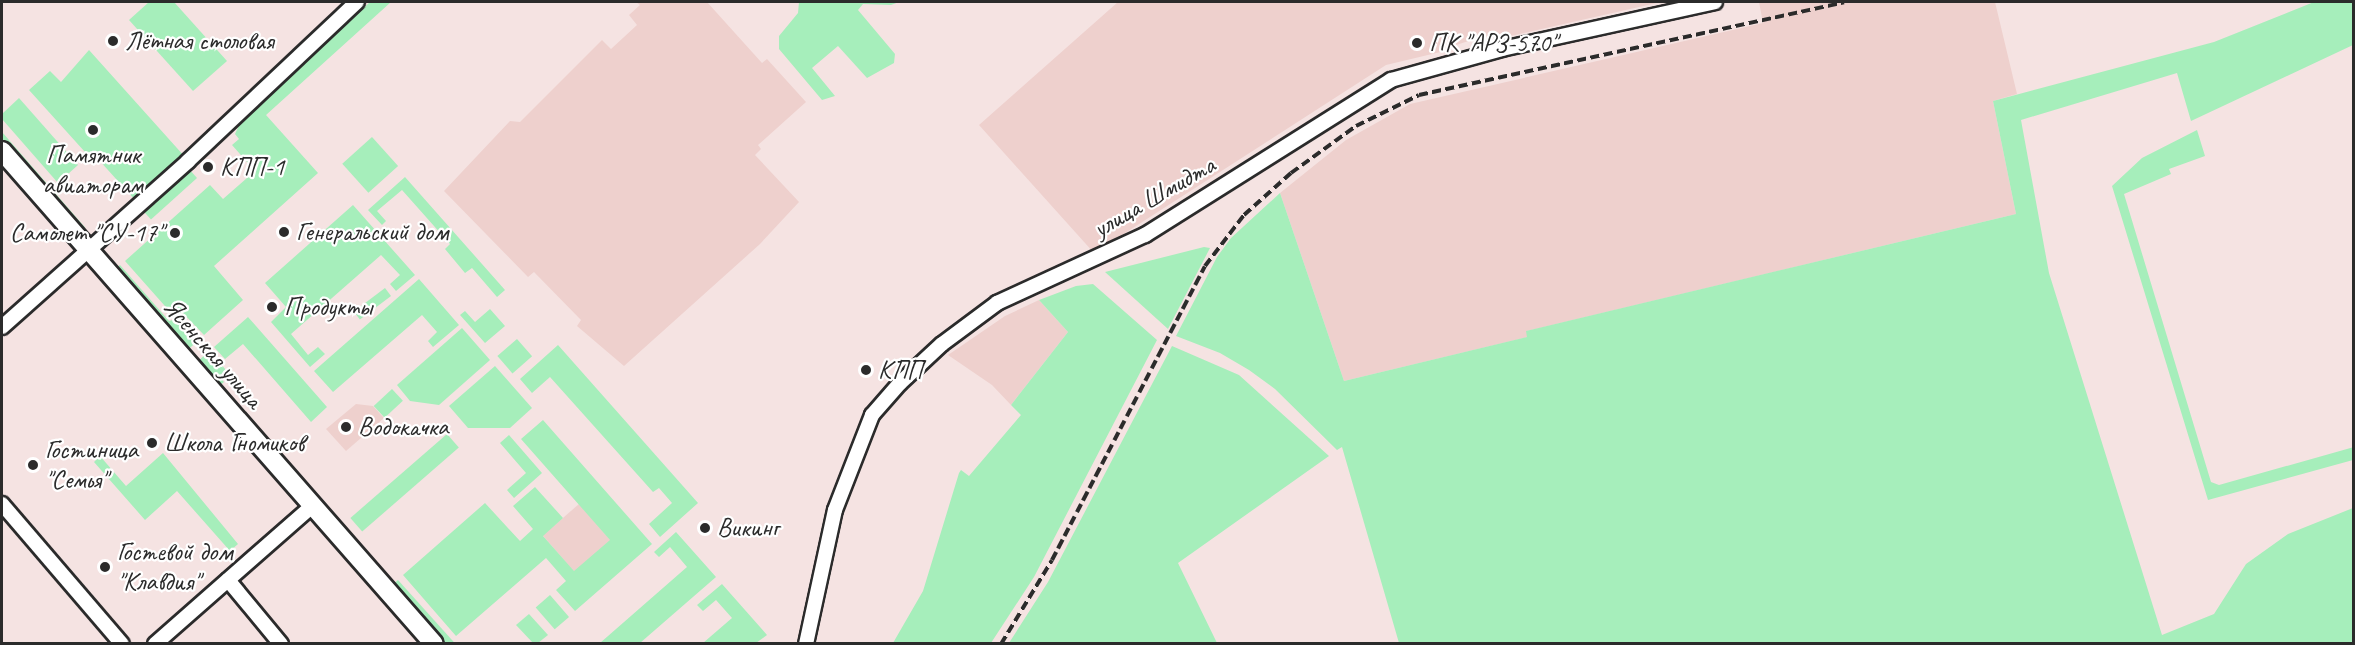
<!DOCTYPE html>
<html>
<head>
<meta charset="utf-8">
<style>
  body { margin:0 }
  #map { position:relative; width:2355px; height:645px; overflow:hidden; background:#f5e3e2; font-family:Caveat,sans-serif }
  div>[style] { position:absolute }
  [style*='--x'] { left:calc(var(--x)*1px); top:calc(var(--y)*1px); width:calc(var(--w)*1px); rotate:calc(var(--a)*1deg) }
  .built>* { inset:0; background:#eed0cd; transform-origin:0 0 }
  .green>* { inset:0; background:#a6eebb; transform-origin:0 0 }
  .roads { filter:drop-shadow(2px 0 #2b2b2b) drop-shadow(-2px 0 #2b2b2b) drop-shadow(0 2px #2b2b2b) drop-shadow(0 -2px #2b2b2b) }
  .street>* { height:14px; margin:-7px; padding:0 7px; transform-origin:7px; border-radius:7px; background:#fff }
  .secondary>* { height:18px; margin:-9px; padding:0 9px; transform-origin:9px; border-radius:9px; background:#fff }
  .rail>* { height:4px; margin-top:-2px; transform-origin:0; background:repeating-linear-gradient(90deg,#2b2b2b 0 9px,transparent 0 13.5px) }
  .dots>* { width:16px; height:16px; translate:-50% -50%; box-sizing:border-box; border:3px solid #fff; border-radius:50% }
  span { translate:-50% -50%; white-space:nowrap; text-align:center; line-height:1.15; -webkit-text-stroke:4.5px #fff; paint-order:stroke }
  .poi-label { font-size:26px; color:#2b2b2b }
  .left { translate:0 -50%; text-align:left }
  .right { translate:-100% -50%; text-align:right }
  .street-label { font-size:26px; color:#2b2b2b }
  .frame { position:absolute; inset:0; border:3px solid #2b2b2b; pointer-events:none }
</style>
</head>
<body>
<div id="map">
  <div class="built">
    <div style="clip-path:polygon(636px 2px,707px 2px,762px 63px,767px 59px,806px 102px,758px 145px,761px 149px,755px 155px,799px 202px,760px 244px,624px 366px,577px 326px,581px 320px,534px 272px,528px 277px,444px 191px,510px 121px,520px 122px,602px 40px,611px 49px,637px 25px,629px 15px,640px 5px)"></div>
    <div style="clip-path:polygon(1118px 2px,1661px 2px,1506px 37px,1505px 33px,1478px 38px,1453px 46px,1453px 49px,1386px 65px,1094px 253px,979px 125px)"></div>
    <div style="clip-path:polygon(1759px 2px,1995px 2px,2017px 94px,1993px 101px,2016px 214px,1527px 331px,1528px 337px,1344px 381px,1280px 193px,1346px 140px,1410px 104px,1763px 23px)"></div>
    <div style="clip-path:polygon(1039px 300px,1068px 332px,1011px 405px,992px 385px,948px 355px,1005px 316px)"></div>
    <div style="clip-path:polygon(356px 404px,373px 406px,384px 418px,346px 451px,326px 429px)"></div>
    <div style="left:579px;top:504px;width:48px;height:48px;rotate:49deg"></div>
  </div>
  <div class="green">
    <div style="clip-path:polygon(149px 2px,174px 2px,227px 61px,193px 91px,129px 20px)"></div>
    <div style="clip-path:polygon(370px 2px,391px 2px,266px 115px,318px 173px,214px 266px,243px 300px,204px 335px,182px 312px,172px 314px,125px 261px,210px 185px,223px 199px,255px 171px,232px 145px,239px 139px,235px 134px,241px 121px)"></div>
    <div style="clip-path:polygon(799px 2px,899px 2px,891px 5px,863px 4px,858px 10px,895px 54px,894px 63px,867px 78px,838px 46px,812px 68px,835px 96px,822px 100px,779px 49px,779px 36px,798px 13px)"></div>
    <div style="clip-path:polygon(2314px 2px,2353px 2px,2353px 45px,2191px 121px,2177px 73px,2021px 120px,2049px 273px,2162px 635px,2214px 614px,2246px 564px,2288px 534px,2353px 508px,2353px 643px,1399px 643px,1342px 447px,1337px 450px,1275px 389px,1249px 370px,1220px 353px,1176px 336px,1217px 257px,1231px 238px,1280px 193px,1344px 381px,1527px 337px,1526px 331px,2016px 214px,1993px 101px,2214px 42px)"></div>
    <div style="clip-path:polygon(89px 50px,185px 157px,136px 201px,98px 159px,94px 162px,29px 90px,50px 71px,61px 82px)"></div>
    <div style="clip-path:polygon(19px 98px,78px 165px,58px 183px,2px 119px,2px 114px)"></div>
    <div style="clip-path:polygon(2197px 130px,2205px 156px,2169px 169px,2171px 174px,2124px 194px,2211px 482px,2219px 485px,2354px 447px,2353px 460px,2208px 500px,2112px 186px,2142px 158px)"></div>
    <div style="left:2px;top:132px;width:127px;height:15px;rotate:49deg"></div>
    <div style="left:372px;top:137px;width:39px;height:40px;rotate:48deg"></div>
    <div style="left:189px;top:169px;width:12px;height:62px;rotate:48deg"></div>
    <div style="clip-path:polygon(405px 177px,505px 290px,497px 297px,472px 268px,465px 273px,445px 249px,450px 244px,402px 190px,377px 211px,386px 221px,382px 225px,368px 210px)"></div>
    <div style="clip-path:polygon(353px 205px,415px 275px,396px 291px,390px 284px,400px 275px,381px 255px,291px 334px,308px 355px,318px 347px,325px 354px,310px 367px,271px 322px,286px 307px,265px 283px)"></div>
    <div style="clip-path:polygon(1204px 247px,1210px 248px,1168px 329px,1105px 272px)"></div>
    <div style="clip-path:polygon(120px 265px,169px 321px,180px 318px,199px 340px,185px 352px,113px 271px)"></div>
    <div style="clip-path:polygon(419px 279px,459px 325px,433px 347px,428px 341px,437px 332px,422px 315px,333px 392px,314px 371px)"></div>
    <div style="clip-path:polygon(1093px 284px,1157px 340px,1034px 577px,991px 643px,893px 643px,923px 591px,959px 473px,961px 470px,969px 476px,1021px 415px,1011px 405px,1068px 332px,1039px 300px,1076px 286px)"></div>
    <div style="left:385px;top:288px;width:10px;height:39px;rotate:53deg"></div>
    <div style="clip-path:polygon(490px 309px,505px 326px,485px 343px,460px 315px,465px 311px,475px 322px)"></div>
    <div style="clip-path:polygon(248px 317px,327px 407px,311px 422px,243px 344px,225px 359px,214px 347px)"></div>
    <div style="clip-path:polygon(462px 328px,490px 360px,439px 405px,410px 401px,397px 385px)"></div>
    <div style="left:517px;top:339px;width:23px;height:26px;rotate:49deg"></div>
    <div style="clip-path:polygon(558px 345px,698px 503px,660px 537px,649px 524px,672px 503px,659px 488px,653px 492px,550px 377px,532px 393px,520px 379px)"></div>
    <div style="clip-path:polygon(1172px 346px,1239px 375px,1329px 456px,1178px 563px,1217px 643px,1009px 643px,1048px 582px)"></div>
    <div style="clip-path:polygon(209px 351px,226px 370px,219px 376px,224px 382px,218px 387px,196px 363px)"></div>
    <div style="clip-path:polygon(495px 366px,532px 408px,510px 428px,468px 428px,449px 406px)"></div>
    <div style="left:392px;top:389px;width:16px;height:25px;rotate:47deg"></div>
    <div style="clip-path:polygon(543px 420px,652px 544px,575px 611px,556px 590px,566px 581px,546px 558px,456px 636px,403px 575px,485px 503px,520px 541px,533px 529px,513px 506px,535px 487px,563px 518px,543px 536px,574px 571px,610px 540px,521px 439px)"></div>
    <div style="left:447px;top:434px;width:18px;height:128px;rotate:49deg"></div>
    <div style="clip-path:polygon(509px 435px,542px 473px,514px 498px,507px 490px,526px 473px,500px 443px)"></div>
    <div style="clip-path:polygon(163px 453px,238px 544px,230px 551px,177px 491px,145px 520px,94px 462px,100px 456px,126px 486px)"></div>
    <div style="clip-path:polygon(676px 532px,716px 577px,640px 643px,600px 643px,687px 567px,670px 547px,659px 557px,654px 552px)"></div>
    <div style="left:398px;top:580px;width:85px;height:8px;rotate:48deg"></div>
    <div style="clip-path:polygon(722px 584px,767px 635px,756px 643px,703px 643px,732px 618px,716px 600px,703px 611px,697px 605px)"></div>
    <div style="left:550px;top:595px;width:29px;height:19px;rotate:49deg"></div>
    <div style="clip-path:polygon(529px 614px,548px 635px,538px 643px,533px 643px,516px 625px)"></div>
  </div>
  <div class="roads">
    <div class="street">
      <div style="--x:2;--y:327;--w:249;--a:-41.7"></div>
      <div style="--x:188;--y:161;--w:232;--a:-43.3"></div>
      <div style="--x:2;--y:504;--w:184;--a:49.4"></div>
      <div style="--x:228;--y:580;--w:83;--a:50.4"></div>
      <div style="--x:155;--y:644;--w:210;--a:-41.3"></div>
      <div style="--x:806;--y:644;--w:137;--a:-77.8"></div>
      <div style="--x:835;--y:510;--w:102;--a:-68.7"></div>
      <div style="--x:872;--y:415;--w:43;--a:-48.8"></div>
      <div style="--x:900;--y:383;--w:57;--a:-42.9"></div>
      <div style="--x:942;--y:344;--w:69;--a:-36.7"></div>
      <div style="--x:997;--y:303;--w:163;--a:-24.7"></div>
      <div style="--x:1145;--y:235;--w:291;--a:-32.2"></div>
      <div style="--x:1391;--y:80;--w:115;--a:-15.6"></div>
      <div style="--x:1502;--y:49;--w:218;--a:-12.4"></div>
    </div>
    <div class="secondary">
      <div style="--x:2;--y:151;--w:655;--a:48.77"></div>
    </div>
  </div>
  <div class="rail">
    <div style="--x:1001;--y:644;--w:98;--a:-58.7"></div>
    <div style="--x:1052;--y:560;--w:331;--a:-62.5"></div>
    <div style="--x:1205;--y:266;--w:64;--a:-52.6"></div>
    <div style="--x:1244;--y:215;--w:63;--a:-41.8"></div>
    <div style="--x:1291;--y:173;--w:80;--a:-35.9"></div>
    <div style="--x:1356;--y:126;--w:70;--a:-26.2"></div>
    <div style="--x:1419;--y:95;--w:435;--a:-12.3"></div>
  </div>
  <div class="dots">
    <div style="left:113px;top:41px;background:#2b2b2b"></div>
    <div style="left:1417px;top:43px;background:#2b2b2b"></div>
    <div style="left:93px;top:130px;background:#2b2b2b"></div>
    <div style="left:208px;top:167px;background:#2b2b2b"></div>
    <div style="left:284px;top:232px;background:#2b2b2b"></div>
    <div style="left:175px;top:233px;background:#2b2b2b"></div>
    <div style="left:272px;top:307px;background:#2b2b2b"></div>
    <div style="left:866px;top:370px;background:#2b2b2b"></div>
    <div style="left:346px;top:427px;background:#2b2b2b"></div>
    <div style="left:152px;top:443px;background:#2b2b2b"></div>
    <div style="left:33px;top:465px;background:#2b2b2b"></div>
    <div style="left:705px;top:528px;background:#2b2b2b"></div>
    <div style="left:105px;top:567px;background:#2b2b2b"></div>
  </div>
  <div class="poi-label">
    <span class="left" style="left:125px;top:41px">Лётная столовая</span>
    <span class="left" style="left:1429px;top:43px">ПК "АРЗ-570"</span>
    <span style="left:93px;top:170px">Памятник<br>авиаторам</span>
    <span class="left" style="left:220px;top:167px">КПП-1</span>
    <span class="left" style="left:296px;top:232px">Генеральский дом</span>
    <span class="right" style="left:163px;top:233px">Самолет "СУ-17"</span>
    <span class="left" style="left:284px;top:307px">Продукты</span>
    <span class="left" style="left:878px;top:370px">КПП</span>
    <span class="left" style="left:358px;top:427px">Водокачка</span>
    <span class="left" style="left:164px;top:443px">Школа Гномиков</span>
    <span class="left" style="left:45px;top:465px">Гостиница<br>"Семья"</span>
    <span class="left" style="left:717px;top:528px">Викинг</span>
    <span class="left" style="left:117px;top:567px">Гостевой дом<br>"Клавдия"</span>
  </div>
  <div class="street-label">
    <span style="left:1154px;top:197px;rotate:-30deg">улица Шмидта</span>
    <span style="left:213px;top:353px;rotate:49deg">Ясенская улица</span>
  </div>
  <div class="frame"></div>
</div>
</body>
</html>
